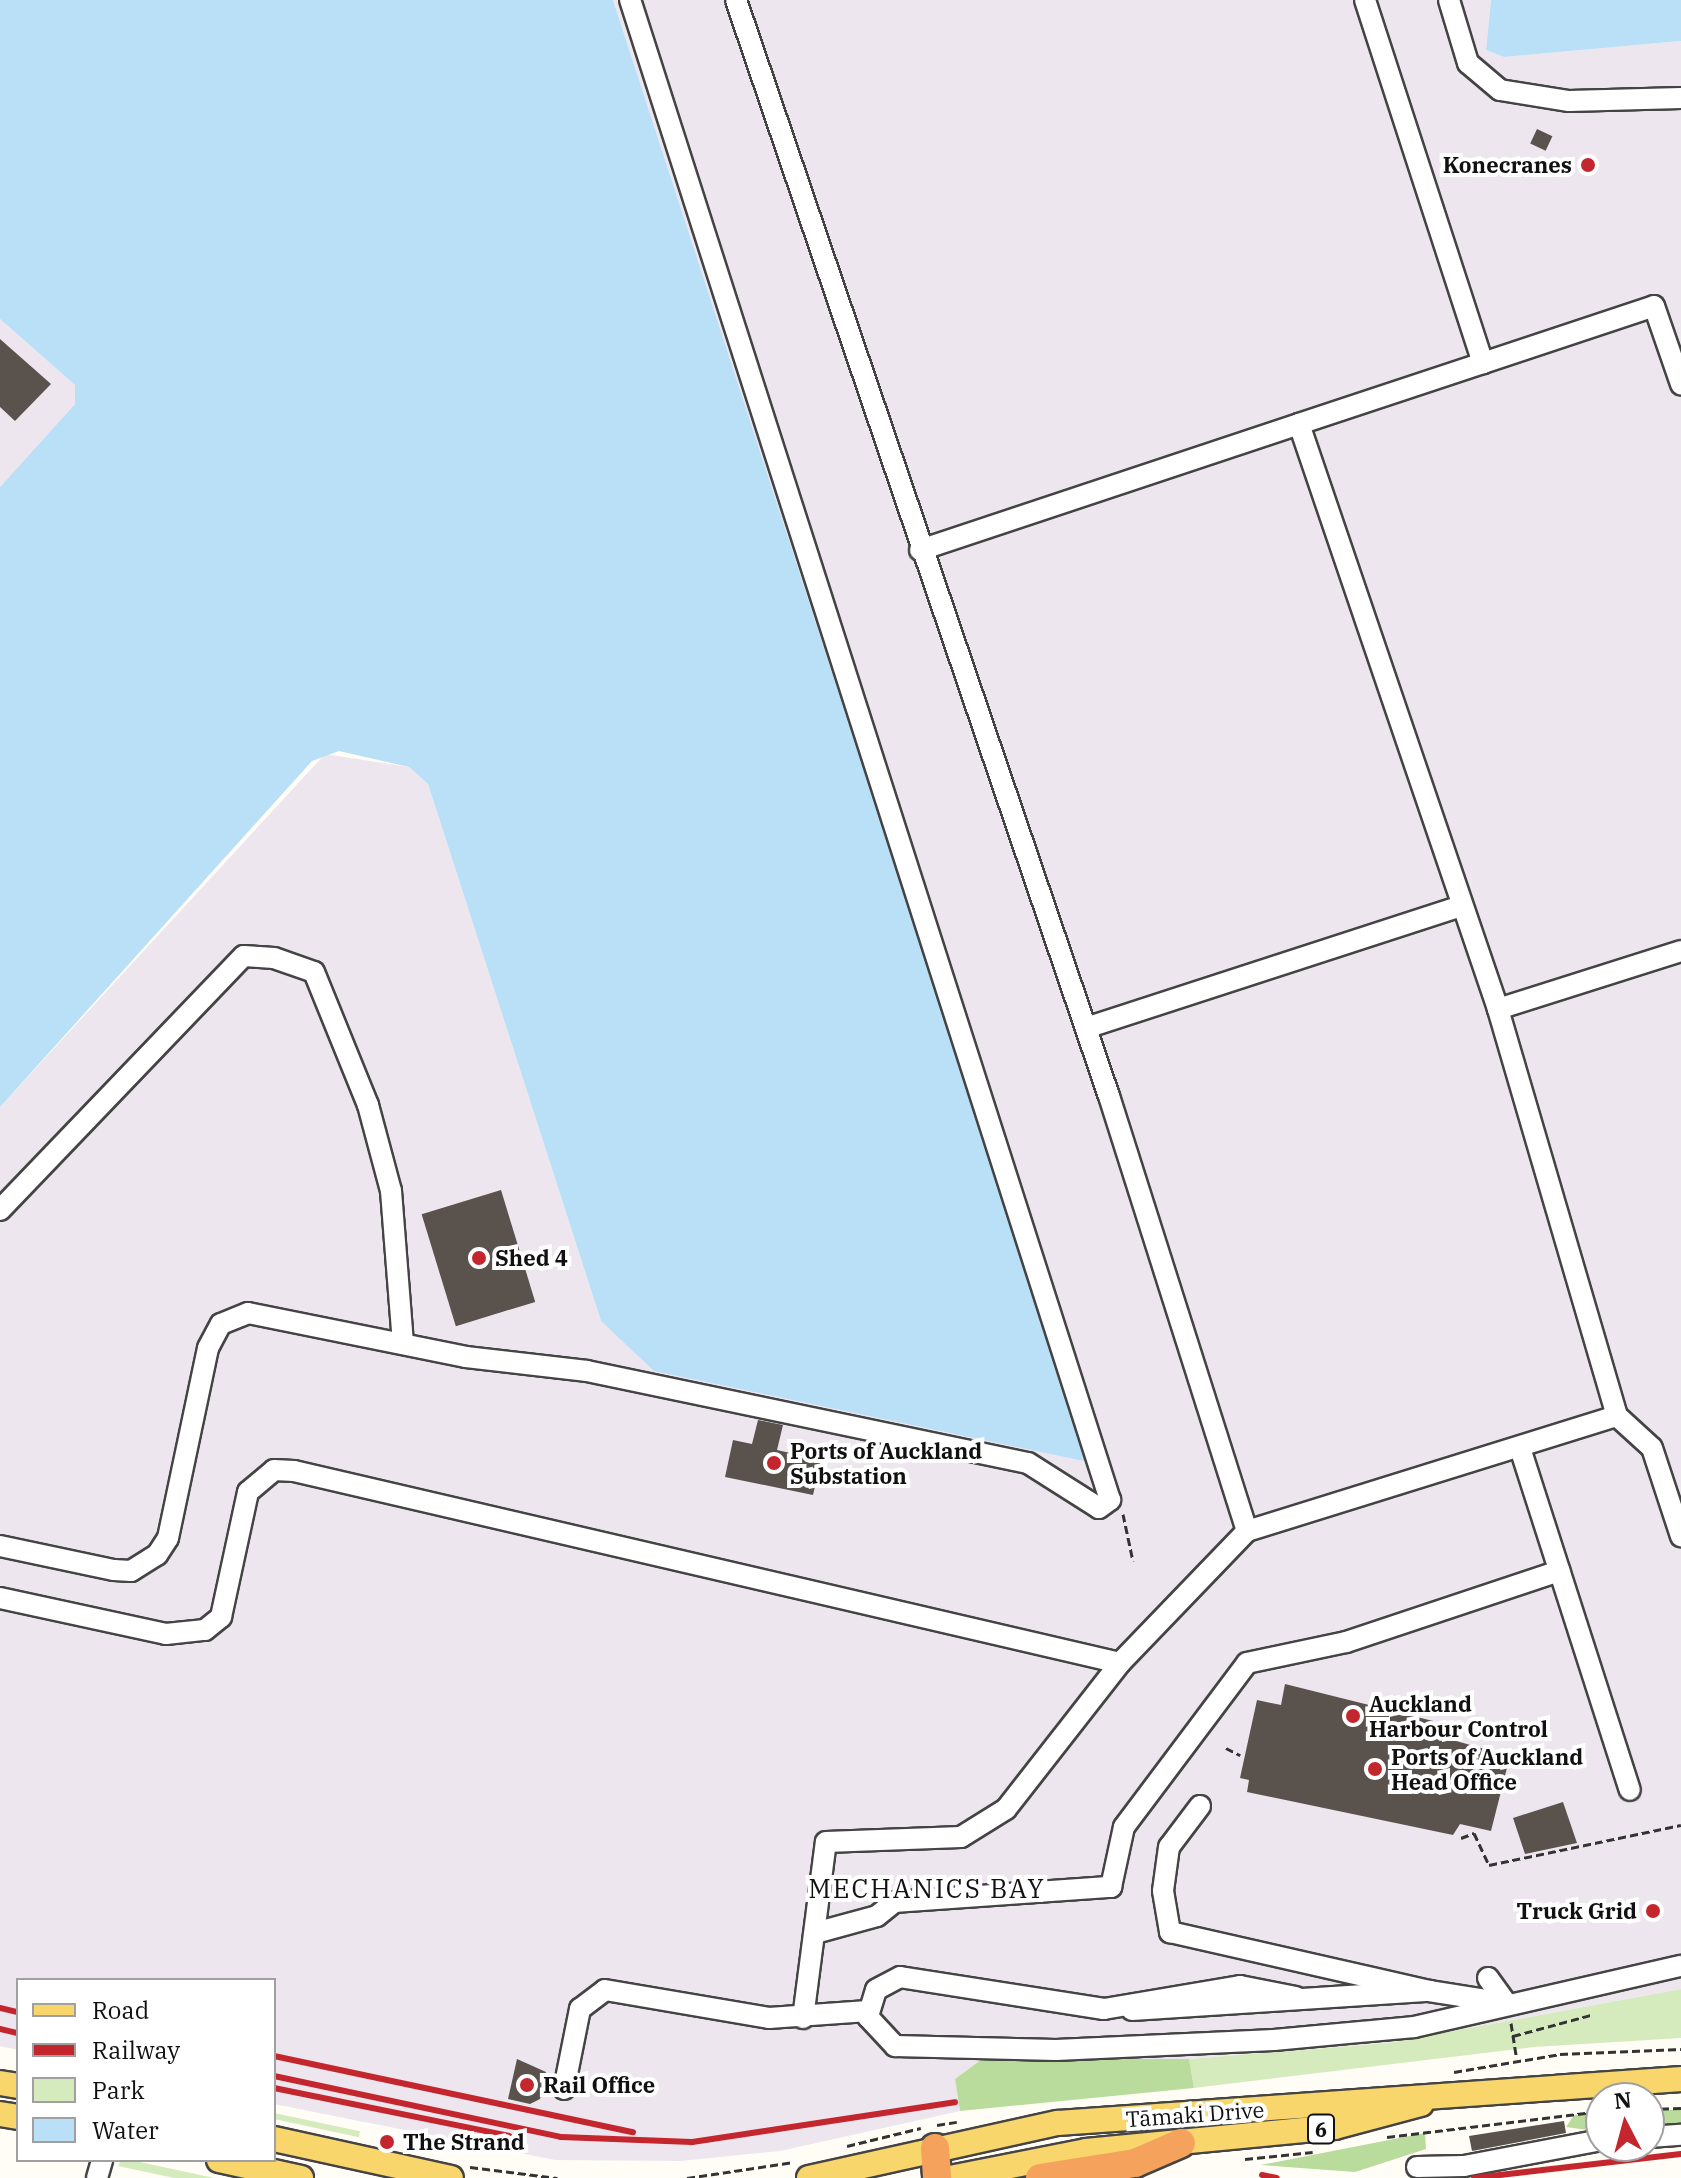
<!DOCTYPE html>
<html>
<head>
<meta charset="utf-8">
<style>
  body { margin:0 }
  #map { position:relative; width:1681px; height:2178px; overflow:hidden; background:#fffdf5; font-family:"IBM Plex Serif",serif }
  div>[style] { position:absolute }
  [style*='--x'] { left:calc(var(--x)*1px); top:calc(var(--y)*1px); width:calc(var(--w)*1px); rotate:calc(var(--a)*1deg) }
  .industrial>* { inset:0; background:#eee6ef }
  .green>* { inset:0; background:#d5ebbd; transform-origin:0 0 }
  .forest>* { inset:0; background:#b9dc9c; transform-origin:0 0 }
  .water>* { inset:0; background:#b9e0f7 }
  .building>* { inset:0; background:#5a524d; transform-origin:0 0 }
  .path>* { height:3px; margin-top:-1.5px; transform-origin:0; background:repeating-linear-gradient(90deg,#333 0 8px,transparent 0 12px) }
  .roads { filter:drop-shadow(2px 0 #444) drop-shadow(-2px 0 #444) drop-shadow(0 2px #444) drop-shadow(0 -2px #444) }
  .minor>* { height:20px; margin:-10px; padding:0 10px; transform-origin:10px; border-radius:10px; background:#fff }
  .major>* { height:24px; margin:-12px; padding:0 12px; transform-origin:12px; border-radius:12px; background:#f9d66b }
  .highway>* { height:28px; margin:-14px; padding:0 14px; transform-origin:14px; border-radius:14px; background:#f5a25d }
  .rail>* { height:6px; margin:-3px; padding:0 3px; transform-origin:3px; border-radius:3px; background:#c4262e }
  .dots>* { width:22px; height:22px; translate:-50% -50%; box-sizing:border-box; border:4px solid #fff; border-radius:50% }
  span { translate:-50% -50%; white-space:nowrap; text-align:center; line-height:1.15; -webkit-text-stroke:8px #fff; paint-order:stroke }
  .shield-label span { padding:2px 6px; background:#fff; border:2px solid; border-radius:6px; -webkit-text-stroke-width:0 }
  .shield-label { font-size:20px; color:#111; font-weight:700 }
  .poi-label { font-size:22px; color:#111; font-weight:700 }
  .right { translate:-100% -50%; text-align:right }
  .left { translate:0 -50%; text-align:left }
  .street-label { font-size:22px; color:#111 }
  .quarter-label { font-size:26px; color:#111; letter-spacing:2px }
  .legend { position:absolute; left:16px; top:1978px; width:260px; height:184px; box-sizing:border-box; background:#fff; border:2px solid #a0a0a0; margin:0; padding:10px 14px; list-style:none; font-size:24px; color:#111 }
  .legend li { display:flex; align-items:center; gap:16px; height:40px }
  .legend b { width:40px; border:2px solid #a0a0a0 }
  .north { position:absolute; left:1585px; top:2082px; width:80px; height:80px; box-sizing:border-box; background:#fff; border:2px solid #a0a0a0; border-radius:50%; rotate:354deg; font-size:22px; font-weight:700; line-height:32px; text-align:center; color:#111 }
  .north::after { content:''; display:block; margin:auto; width:28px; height:36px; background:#c4262e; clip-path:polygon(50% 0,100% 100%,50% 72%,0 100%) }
</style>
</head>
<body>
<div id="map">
  <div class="industrial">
    <div style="clip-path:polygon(613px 0,1491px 0,1486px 50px,1504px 57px,1681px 41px,1681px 1989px,1388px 2043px,1138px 2063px,982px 2059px,955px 2079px,960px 2111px,780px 2151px,681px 2161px,555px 2160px,274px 2104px,274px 1980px,18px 1980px,18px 2050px,0 2046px,0 1107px,325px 754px,409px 767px,428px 784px,601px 1321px,1088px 1462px)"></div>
    <div style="clip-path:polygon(0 319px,75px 385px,75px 404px,0 487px)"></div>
  </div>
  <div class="green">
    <div style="clip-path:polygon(1681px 1989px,1681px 2038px,1534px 2047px,1194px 2088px,1189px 2059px,1388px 2043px)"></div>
    <div style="left:274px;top:2113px;width:88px;height:6px;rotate:12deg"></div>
    <div style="clip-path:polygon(121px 2160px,131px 2160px,214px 2178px,174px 2178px,118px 2166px)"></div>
  </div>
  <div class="forest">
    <div style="clip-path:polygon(982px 2059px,1189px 2059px,1194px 2088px,960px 2111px,955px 2079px)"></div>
    <div style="left:1681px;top:2110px;width:21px;height:32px;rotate:90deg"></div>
    <div style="clip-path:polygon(1601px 2113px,1601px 2132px,1566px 2127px,1574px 2115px)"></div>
    <div style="clip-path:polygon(1425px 2133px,1426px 2149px,1355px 2172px,1261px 2165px)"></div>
  </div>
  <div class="water">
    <div style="clip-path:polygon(0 0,613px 0,1089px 1462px,654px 1371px,601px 1321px,428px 784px,409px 767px,339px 751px,312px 761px,0 1107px,0 487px,75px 404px,75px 385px,0 319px)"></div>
    <div style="clip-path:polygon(1491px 0,1681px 0,1681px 41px,1504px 57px,1486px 50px)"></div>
  </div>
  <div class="building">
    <div style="left:1537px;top:129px;width:17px;height:16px;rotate:25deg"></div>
    <div style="clip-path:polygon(0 339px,51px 384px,15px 421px,0 407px)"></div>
    <div style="left:501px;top:1190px;width:117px;height:83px;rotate:73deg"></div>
    <div style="clip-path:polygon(758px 1420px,783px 1425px,777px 1450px,821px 1460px,813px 1495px,725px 1477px,733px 1440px,752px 1444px)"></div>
    <div style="clip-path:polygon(1285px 1684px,1433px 1721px,1431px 1734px,1510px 1756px,1491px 1831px,1460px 1824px,1453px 1835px,1247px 1792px,1249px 1780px,1240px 1778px,1257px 1700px,1281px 1705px)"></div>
    <div style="clip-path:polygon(1563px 1802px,1577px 1843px,1525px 1854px,1513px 1818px)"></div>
    <div style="clip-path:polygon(517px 2059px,546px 2072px,540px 2099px,530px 2104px,508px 2099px)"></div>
    <div style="clip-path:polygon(1564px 2121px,1566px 2133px,1472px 2151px,1469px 2136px)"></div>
  </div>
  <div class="path">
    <div style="--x:1123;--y:1514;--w:48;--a:78"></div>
    <div style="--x:1226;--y:1748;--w:16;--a:27"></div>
    <div style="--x:1461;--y:1838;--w:14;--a:-21"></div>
    <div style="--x:1474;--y:1833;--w:35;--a:65"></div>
    <div style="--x:1489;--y:1865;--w:196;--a:-11.8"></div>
    <div style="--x:1511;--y:2023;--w:36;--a:81"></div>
    <div style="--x:1513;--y:2036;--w:81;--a:-15.1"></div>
    <div style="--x:1454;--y:2072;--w:108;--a:-9.6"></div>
    <div style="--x:1560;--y:2054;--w:121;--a:-2.4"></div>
    <div style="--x:1649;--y:2109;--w:32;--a:-2"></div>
    <div style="--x:937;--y:2125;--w:20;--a:-9"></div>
    <div style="--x:1387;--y:2137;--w:216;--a:-6.9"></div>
    <div style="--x:847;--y:2146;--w:76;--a:-13.7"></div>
    <div style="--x:1245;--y:2159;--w:68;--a:-5.9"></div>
    <div style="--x:470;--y:2167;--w:88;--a:7.2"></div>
    <div style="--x:687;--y:2178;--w:108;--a:-8.5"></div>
  </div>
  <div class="roads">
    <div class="minor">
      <div style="--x:736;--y:0;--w:1158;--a:71.21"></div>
      <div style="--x:1109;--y:1096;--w:456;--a:72.4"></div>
      <div style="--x:1365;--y:0;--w:382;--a:72"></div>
      <div style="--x:1483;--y:363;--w:180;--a:-18.4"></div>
      <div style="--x:1654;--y:306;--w:83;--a:70.9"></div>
      <div style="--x:1449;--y:0;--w:66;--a:73.2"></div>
      <div style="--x:1468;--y:63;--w:42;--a:40.2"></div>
      <div style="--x:1500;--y:90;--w:70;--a:9.1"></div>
      <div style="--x:1569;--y:101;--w:112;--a:-1.5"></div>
      <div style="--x:1483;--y:363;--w:194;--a:161.7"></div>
      <div style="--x:1299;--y:424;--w:618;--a:71.21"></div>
      <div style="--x:920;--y:550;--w:399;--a:-18.4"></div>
      <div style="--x:1086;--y:1028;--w:395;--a:-18"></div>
      <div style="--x:0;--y:1210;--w:352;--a:-46.2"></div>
      <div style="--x:244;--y:956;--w:30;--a:4"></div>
      <div style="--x:274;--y:958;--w:42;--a:19.3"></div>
      <div style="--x:314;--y:972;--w:144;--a:67.9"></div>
      <div style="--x:368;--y:1105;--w:89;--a:75"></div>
      <div style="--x:391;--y:1191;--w:153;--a:85.5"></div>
      <div style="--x:1617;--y:1416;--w:47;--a:42.4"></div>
      <div style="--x:1652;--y:1448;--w:93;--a:71.8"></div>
      <div style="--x:1520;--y:1448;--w:359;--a:72.2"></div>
      <div style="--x:0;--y:1546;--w:116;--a:11.9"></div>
      <div style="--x:114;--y:1570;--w:17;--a:3"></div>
      <div style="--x:131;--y:1571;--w:31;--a:-32"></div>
      <div style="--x:157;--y:1555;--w:20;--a:-57"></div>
      <div style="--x:168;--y:1538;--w:194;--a:-78.1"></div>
      <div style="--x:208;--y:1348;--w:27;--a:-62"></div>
      <div style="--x:221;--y:1324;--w:29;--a:-22"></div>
      <div style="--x:248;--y:1313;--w:222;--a:11.4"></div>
      <div style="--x:466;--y:1357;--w:122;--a:6.6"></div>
      <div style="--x:587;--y:1371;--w:450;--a:11.8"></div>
      <div style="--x:1028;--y:1463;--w:84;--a:32.4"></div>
      <div style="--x:1099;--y:1508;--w:14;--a:-36"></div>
      <div style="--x:1110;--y:1500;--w:1575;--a:-107.74"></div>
      <div style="--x:0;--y:1598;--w:170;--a:12.2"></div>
      <div style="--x:166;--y:1634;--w:39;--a:-6"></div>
      <div style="--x:205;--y:1630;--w:21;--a:-39"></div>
      <div style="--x:221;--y:1617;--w:128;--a:-77.8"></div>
      <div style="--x:248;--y:1492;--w:34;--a:-40"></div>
      <div style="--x:274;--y:1470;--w:20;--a:3"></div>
      <div style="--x:294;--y:1471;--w:848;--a:13.09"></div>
      <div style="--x:1120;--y:1663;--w:183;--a:-46.1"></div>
      <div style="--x:1247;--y:1531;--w:387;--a:-17.3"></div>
      <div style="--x:1617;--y:1416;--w:424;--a:-106.3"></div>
      <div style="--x:1498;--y:1009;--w:192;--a:-17.6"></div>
      <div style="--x:1200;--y:1806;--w:51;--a:127.1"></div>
      <div style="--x:1169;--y:1847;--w:44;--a:97.8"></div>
      <div style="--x:1163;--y:1891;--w:42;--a:80.3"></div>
      <div style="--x:1170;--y:1932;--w:266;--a:12.8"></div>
      <div style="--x:815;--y:1933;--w:64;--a:-15.3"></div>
      <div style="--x:877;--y:1916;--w:22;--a:-39"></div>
      <div style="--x:894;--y:1902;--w:218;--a:-4"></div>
      <div style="--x:1111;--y:1887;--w:61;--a:-77.8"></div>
      <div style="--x:1124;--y:1827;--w:205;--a:-53.1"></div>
      <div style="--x:1247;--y:1663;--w:101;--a:-12"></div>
      <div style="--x:1346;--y:1642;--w:225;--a:-18.4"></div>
      <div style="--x:1488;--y:1978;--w:31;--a:54"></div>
      <div style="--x:1296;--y:1997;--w:57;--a:-168.9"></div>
      <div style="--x:1240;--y:1986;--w:138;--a:170.4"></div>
      <div style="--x:1104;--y:2009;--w:206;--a:-171.1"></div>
      <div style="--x:900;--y:1977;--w:27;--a:152"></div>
      <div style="--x:876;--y:1990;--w:28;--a:107"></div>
      <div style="--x:868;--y:2017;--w:40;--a:47"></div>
      <div style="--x:895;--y:2046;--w:161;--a:1.4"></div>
      <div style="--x:1056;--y:2050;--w:218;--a:-2.6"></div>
      <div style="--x:1274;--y:2040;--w:141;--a:-5.3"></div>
      <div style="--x:1414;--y:2027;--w:274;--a:-12.9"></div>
      <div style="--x:1132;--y:2010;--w:298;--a:-3.7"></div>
      <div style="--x:1429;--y:1991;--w:78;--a:8.9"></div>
      <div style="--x:803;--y:2018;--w:177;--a:-82.6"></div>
      <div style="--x:826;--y:1842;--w:135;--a:-2.1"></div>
      <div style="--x:961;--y:1837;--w:53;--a:-31.9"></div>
      <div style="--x:1006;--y:1809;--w:185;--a:-52"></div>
      <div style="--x:564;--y:2089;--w:82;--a:-78.7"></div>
      <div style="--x:580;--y:2009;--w:31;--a:-37"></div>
      <div style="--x:605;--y:1990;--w:166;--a:9.7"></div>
      <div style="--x:769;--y:2018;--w:99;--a:-4"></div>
      <div style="--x:1649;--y:2137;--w:32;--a:-4"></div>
      <div style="--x:1417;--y:2167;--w:47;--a:-1.2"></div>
      <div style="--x:1464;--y:2166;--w:139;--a:-10.7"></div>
      <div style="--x:97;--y:2178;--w:19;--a:-74"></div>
    </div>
    <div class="major">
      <div style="--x:0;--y:2083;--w:18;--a:9"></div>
      <div style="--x:0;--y:2114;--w:18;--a:9"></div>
      <div style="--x:274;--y:2139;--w:181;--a:12.4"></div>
      <div style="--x:219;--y:2160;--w:84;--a:12.4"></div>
      <div style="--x:809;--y:2178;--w:255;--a:-12.5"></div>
      <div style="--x:1058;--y:2123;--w:625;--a:-4.04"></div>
      <div style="--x:950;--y:2178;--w:139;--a:-11.2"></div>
      <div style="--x:1086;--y:2151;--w:250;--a:-5.5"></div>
      <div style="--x:1335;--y:2127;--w:89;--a:-15"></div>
    </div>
    <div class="highway">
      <div style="--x:935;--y:2148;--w:30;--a:86"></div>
      <div style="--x:1040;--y:2178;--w:96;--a:-9"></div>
      <div style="--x:1135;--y:2163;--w:50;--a:-23.5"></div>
    </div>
  </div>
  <div class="rail">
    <div style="--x:0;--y:2008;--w:18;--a:13"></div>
    <div style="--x:0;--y:2029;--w:18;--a:13"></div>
    <div style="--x:274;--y:2056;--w:367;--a:12"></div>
    <div style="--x:274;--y:2076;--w:293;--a:12"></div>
    <div style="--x:561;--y:2137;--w:131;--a:2.2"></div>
    <div style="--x:692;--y:2142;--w:266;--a:-8.6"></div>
    <div style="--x:274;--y:2088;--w:240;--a:11.5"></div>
    <div style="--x:1262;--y:2175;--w:15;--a:11"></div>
    <div style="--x:1474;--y:2178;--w:208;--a:-6.6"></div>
  </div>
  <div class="dots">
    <div style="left:1588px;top:165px;background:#c4262e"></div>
    <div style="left:479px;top:1258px;background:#c4262e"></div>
    <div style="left:774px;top:1463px;background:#c4262e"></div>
    <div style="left:1353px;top:1716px;background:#c4262e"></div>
    <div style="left:1375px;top:1769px;background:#c4262e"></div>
    <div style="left:1653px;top:1911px;background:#c4262e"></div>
    <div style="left:527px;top:2085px;background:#c4262e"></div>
    <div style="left:387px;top:2142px;background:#c4262e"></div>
  </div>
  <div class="shield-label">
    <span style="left:1321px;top:2129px">6</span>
  </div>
  <div class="poi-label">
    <span class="right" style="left:1572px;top:165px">Konecranes</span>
    <span class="left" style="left:495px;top:1258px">Shed 4</span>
    <span class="left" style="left:790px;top:1463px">Ports of Auckland<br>Substation</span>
    <span class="left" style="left:1369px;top:1716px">Auckland<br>Harbour Control</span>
    <span class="left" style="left:1391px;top:1769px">Ports of Auckland<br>Head Office</span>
    <span class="right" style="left:1637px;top:1911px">Truck Grid</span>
    <span class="left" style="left:543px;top:2085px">Rail Office</span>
    <span class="left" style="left:403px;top:2142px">The Strand</span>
  </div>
  <div class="street-label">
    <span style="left:1195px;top:2114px;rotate:-4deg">Tāmaki Drive</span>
  </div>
  <div class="quarter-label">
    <span style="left:927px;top:1889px">MECHANICS BAY</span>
  </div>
  <ul class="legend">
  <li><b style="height:10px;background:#f9d66b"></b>Road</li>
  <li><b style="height:10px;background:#c4262e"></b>Railway</li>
  <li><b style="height:22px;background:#d5ebbd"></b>Park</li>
  <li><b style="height:22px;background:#b9e0f7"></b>Water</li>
  </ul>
  <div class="north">N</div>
</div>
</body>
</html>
